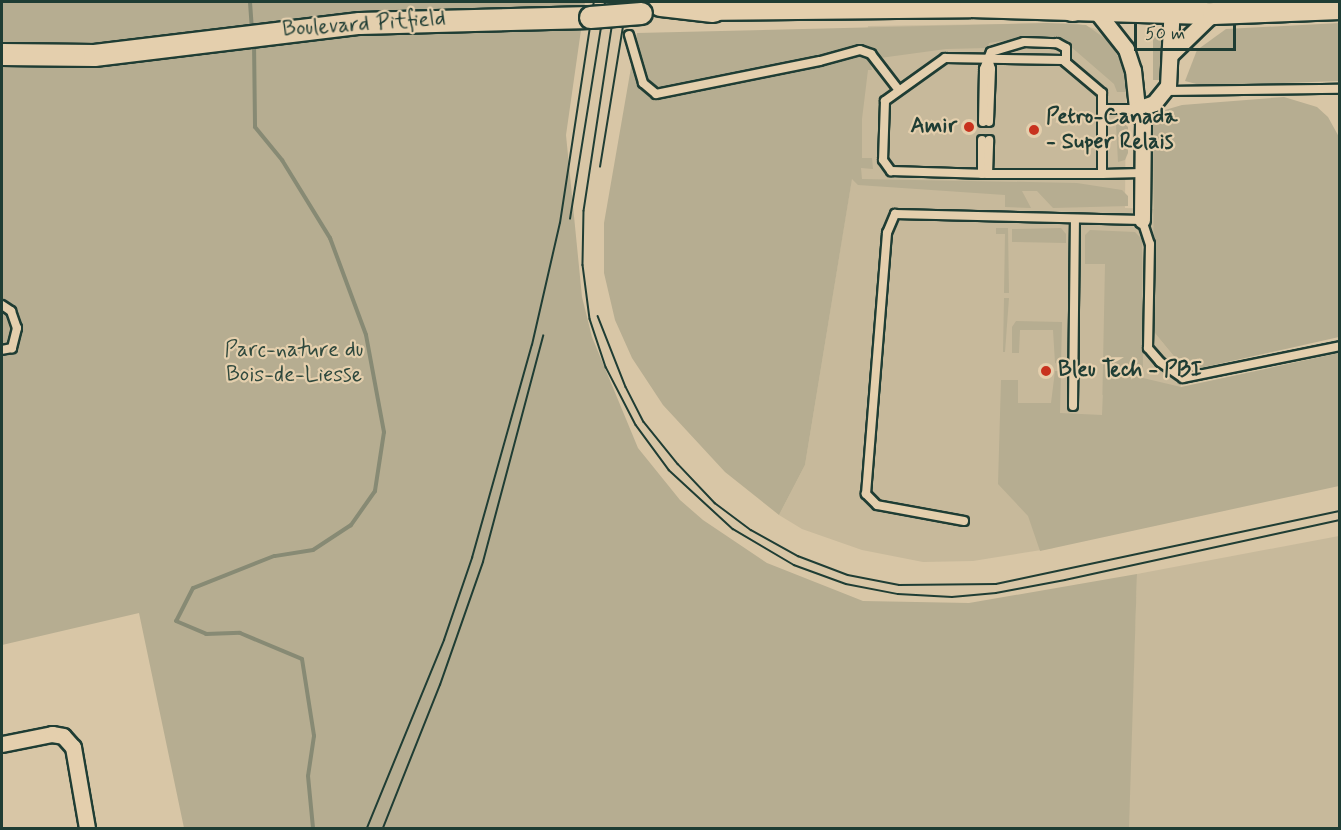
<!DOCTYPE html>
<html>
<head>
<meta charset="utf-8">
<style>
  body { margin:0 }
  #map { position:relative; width:1341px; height:830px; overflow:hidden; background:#d8c6a6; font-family:Mynerve,sans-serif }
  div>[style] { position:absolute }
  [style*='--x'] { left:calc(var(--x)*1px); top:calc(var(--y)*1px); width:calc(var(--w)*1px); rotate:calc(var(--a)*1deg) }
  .built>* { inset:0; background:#c7b99b }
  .green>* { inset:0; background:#b6ad91; transform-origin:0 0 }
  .stream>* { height:4px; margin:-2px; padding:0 2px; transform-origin:2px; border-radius:2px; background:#878a74 }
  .roads { filter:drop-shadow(2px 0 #1f3d34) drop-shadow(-2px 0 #1f3d34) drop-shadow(0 2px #1f3d34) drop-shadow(0 -2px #1f3d34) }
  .lane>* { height:8px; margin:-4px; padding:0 4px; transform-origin:4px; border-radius:4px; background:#e4cfad }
  .street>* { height:15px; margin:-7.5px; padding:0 7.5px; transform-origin:7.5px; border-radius:7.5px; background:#e4cfad }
  .secondary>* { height:21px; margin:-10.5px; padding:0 10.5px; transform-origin:10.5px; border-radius:10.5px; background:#e4cfad }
  .highway>* { height:27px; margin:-13.5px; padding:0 13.5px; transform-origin:13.5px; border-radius:13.5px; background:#e4cfad }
  .tram>* { height:1.5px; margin:-0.75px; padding:0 0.75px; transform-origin:0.75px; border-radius:0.75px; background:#1f3d34 }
  .bridges { filter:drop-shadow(2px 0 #1f3d34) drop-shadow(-2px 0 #1f3d34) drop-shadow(0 2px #1f3d34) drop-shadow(0 -2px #1f3d34) }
  .secondary-bridge>* { height:21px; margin:-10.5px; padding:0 10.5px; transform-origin:10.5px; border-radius:10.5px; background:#e4cfad }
  .dots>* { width:16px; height:16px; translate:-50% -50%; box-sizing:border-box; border:3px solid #e4cfad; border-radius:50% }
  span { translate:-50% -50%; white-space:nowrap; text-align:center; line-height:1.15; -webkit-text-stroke:4.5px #e4cfad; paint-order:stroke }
  .street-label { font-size:22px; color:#1f3d34 }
  .poi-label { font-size:22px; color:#1f3d34; font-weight:700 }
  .left { translate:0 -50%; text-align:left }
  .right { translate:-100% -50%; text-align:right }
  .park-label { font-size:22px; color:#2e483d }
  .frame { position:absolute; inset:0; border:3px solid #1f3d34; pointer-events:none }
  .scale { position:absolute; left:1134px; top:24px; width:102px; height:27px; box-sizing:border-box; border:3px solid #1f3d34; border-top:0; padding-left:8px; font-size:18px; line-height:21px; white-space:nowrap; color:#1f3d34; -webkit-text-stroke:4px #e4cfad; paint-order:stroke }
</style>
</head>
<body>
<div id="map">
  <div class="built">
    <div style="clip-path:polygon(1075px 23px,1096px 29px,1110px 42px,1126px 78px,1125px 208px,1155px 209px,1154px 332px,1182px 366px,1180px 397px,1102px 395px,1102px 415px,1054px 548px,973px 561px,923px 562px,862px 550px,802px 529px,779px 515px,805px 465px,851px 184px,868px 26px)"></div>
    <div style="clip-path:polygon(1339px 536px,1339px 828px,1128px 828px,1137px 574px)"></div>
  </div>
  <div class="green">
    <div style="clip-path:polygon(2px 2px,585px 2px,566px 135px,582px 297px,592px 337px,638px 448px,680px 500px,703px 520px,767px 563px,863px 601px,969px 603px,1137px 574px,1129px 828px,184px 828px,139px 613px,2px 645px)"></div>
    <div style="clip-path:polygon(1047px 23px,1086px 25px,1110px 42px,1125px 69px,1126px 92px,1117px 92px,1114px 84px,1062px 39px,1022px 38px,989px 43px,988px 48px,946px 49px,880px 58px,866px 47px,872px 70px,868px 70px,862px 119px,862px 158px,872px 158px,873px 169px,861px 168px,862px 179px,1077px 183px,1122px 190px,1128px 196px,1128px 206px,1053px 208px,1037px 191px,1022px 191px,1031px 208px,1005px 207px,1005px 195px,858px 185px,852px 179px,805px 465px,779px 515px,725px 472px,663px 405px,632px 358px,615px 320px,604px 273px,604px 223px,637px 33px)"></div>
    <div style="clip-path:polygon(1339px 23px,1339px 81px,1204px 86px,1185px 81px,1197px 50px,1226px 29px)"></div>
    <div style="left:1153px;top:36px;width:8px;height:44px"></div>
    <div style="clip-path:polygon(1284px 97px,1317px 107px,1328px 117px,1339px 137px,1339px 337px,1182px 372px,1182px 366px,1154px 332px,1153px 120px,1165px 110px,1182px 105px)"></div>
    <div style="clip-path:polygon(1120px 120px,1128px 127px,1128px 153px,1125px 160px,1118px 162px,1116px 124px)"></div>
    <div style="clip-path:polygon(996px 228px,1008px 228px,1009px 293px,1004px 293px,1005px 234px,996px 234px)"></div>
    <div style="clip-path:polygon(1061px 228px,1066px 234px,1066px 243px,1012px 242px,1012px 229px)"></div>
    <div style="clip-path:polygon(1090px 230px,1135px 232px,1142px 239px,1143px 378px,1181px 387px,1339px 353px,1339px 486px,1040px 551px,1028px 516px,998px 484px,1001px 380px,1018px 380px,1018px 403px,1051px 403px,1055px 371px,1061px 371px,1060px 413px,1102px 415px,1105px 264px,1085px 264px,1085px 235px)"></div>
    <div style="clip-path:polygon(1004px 298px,1009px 298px,1005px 352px,1003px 352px)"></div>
    <div style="clip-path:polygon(1016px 321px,1062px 322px,1061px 364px,1055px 363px,1053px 330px,1020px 330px,1019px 353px,1012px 353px,1012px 327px)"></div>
  </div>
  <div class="stream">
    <div style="--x:250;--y:2;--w:26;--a:86"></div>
    <div style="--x:254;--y:42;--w:85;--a:89.3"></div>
    <div style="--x:255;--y:127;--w:43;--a:50.7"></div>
    <div style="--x:282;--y:160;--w:92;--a:58.4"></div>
    <div style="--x:330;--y:238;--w:103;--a:69.6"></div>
    <div style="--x:366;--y:335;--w:99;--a:79.5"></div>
    <div style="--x:384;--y:432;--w:60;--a:98.7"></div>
    <div style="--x:375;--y:491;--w:42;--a:125.2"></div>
    <div style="--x:351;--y:525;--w:45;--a:146.7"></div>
    <div style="--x:313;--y:550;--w:39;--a:171"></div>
    <div style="--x:274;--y:556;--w:87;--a:158.4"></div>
    <div style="--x:193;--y:588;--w:37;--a:117"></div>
    <div style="--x:176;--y:621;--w:33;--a:23"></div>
    <div style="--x:206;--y:634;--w:34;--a:-2"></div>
    <div style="--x:240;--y:633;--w:67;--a:22.8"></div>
    <div style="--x:302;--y:659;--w:78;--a:81.1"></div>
    <div style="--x:314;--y:736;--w:40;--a:98.5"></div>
    <div style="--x:308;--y:776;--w:52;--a:84.5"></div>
  </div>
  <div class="roads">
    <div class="lane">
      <div style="--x:629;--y:35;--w:50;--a:73.7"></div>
      <div style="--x:643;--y:83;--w:17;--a:40"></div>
      <div style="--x:656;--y:94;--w:167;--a:-11.4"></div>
      <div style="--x:820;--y:61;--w:41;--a:-15.4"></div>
      <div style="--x:860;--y:50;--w:12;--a:20"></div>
      <div style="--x:871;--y:54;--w:44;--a:52.4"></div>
      <div style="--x:988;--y:59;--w:10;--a:73"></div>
      <div style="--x:991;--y:69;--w:53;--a:92.2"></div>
      <div style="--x:1166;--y:91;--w:174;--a:-0.7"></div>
      <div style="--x:1102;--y:109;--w:35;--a:0"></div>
      <div style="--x:983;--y:122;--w:53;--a:-88.9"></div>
      <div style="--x:984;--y:69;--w:18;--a:-68"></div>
      <div style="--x:991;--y:52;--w:34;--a:-17"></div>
      <div style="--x:1024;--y:42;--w:33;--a:2"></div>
      <div style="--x:1057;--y:43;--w:10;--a:29"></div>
      <div style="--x:1066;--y:48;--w:14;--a:90"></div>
      <div style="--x:982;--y:174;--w:34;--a:-90"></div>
      <div style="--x:988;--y:174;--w:34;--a:-88"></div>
      <div style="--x:1102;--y:174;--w:81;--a:-90"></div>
      <div style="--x:1102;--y:93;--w:51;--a:-139.8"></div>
      <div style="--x:1063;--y:60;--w:118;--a:-179"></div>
      <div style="--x:945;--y:58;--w:74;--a:144.4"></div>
      <div style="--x:885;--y:101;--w:59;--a:91.9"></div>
      <div style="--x:883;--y:160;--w:14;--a:54"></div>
      <div style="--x:891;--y:171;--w:97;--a:1.8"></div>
      <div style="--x:988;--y:174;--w:114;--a:0"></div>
      <div style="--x:1102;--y:174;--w:40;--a:-1.4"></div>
      <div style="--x:2;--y:305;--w:11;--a:34"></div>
      <div style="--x:11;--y:311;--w:18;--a:71"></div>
      <div style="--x:17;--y:328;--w:21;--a:104"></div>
      <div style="--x:12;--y:348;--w:10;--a:169"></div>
      <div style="--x:1073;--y:406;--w:187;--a:-89.4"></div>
      <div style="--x:964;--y:521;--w:88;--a:-169.6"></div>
      <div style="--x:877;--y:505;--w:16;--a:-135"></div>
      <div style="--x:866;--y:494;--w:262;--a:-85.4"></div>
      <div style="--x:887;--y:233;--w:21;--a:-67"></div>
      <div style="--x:895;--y:214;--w:247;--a:1.4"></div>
      <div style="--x:1142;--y:220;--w:25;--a:72"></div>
      <div style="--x:1150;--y:244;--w:104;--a:91.1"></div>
      <div style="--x:1148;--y:348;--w:18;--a:49"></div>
      <div style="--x:1160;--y:362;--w:28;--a:35"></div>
      <div style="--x:1183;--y:378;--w:160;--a:-11.5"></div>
    </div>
    <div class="street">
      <div style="--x:1097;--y:12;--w:47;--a:51.9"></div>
      <div style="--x:1126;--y:49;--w:22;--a:72"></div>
      <div style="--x:1133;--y:70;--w:39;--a:84"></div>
      <div style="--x:1137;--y:109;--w:13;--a:63"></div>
      <div style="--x:1143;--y:121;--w:99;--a:90.6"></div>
      <div style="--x:1170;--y:55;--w:60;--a:-44.3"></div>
      <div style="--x:1137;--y:109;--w:18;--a:-19"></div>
      <div style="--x:1154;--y:103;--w:22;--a:-51"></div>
      <div style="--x:1168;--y:86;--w:82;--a:-87.2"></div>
      <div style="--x:2;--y:744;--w:51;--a:-11.3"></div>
      <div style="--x:52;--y:734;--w:11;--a:10"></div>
      <div style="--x:63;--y:736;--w:15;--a:48"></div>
      <div style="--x:73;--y:747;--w:82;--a:80.2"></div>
    </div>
    <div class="secondary">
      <div style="--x:699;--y:9;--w:271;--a:-0.6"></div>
      <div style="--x:970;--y:6;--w:243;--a:1.7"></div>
      <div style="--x:1213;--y:13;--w:127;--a:-2.3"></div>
      <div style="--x:2;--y:54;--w:92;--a:0.6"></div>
      <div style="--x:94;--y:55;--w:267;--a:-6.9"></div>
      <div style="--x:359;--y:23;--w:231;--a:-1.5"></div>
    </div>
    <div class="highway">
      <div style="--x:661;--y:2;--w:52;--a:6.6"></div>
      <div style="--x:1072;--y:7;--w:13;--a:-23"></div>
    </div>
  </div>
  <div class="tram">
    <div style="--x:616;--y:2;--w:211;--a:98.7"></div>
    <div style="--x:584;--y:211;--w:54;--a:91.1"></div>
    <div style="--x:583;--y:265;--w:54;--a:82.6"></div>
    <div style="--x:590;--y:319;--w:51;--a:71.6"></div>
    <div style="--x:606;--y:367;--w:65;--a:62.7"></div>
    <div style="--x:636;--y:425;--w:56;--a:53.7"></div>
    <div style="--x:669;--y:470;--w:87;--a:42.7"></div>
    <div style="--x:733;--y:529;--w:71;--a:30.5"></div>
    <div style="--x:794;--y:565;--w:55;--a:20.1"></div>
    <div style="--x:846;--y:584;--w:53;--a:10.9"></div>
    <div style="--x:898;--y:594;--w:54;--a:3.2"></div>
    <div style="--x:952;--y:597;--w:44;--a:-5.2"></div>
    <div style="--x:996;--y:593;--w:70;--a:-10.7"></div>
    <div style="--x:1065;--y:580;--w:281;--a:-12.3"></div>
    <div style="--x:600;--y:167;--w:167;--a:-80.7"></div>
    <div style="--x:570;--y:219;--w:220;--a:-80.8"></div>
    <div style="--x:598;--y:316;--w:76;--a:68.5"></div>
    <div style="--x:626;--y:387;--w:39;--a:63"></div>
    <div style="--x:644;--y:422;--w:54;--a:51"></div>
    <div style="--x:678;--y:464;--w:54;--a:46.5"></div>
    <div style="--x:715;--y:503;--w:45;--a:36.9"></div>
    <div style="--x:751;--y:530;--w:54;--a:29"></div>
    <div style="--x:798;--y:556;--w:53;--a:20.8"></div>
    <div style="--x:848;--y:575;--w:52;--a:11.1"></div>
    <div style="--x:899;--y:585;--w:97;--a:-0.6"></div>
    <div style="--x:996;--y:584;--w:352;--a:-12"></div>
    <div style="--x:367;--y:828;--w:203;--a:-67.7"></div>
    <div style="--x:444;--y:640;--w:87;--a:-71.1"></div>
    <div style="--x:472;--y:558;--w:221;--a:-74.3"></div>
    <div style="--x:532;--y:345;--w:125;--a:-77.1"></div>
    <div style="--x:560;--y:223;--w:224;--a:-81.3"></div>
    <div style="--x:383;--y:828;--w:154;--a:-68.3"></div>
    <div style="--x:440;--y:685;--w:130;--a:-70.7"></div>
    <div style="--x:483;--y:562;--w:234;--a:-75.1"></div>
  </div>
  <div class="bridges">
    <div class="secondary-bridge">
      <div style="--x:590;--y:17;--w:51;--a:-4.5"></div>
    </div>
  </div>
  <div class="dots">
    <div style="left:969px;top:127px;background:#c8321e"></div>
    <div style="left:1034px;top:130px;background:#c8321e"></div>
    <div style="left:1046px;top:371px;background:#c8321e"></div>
  </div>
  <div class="street-label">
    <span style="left:364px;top:25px;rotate:-4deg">Boulevard Pitfield</span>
  </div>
  <div class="poi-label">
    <span class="left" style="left:1046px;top:130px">Petro-Canada<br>- Super Relais</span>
    <span class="right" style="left:957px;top:127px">Amir</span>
    <span class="left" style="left:1058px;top:371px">Bleu Tech - PBI</span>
  </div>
  <div class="park-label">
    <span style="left:294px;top:363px">Parc-nature du<br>Bois-de-Liesse</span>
  </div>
  <div class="frame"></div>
  <div class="scale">50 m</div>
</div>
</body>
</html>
